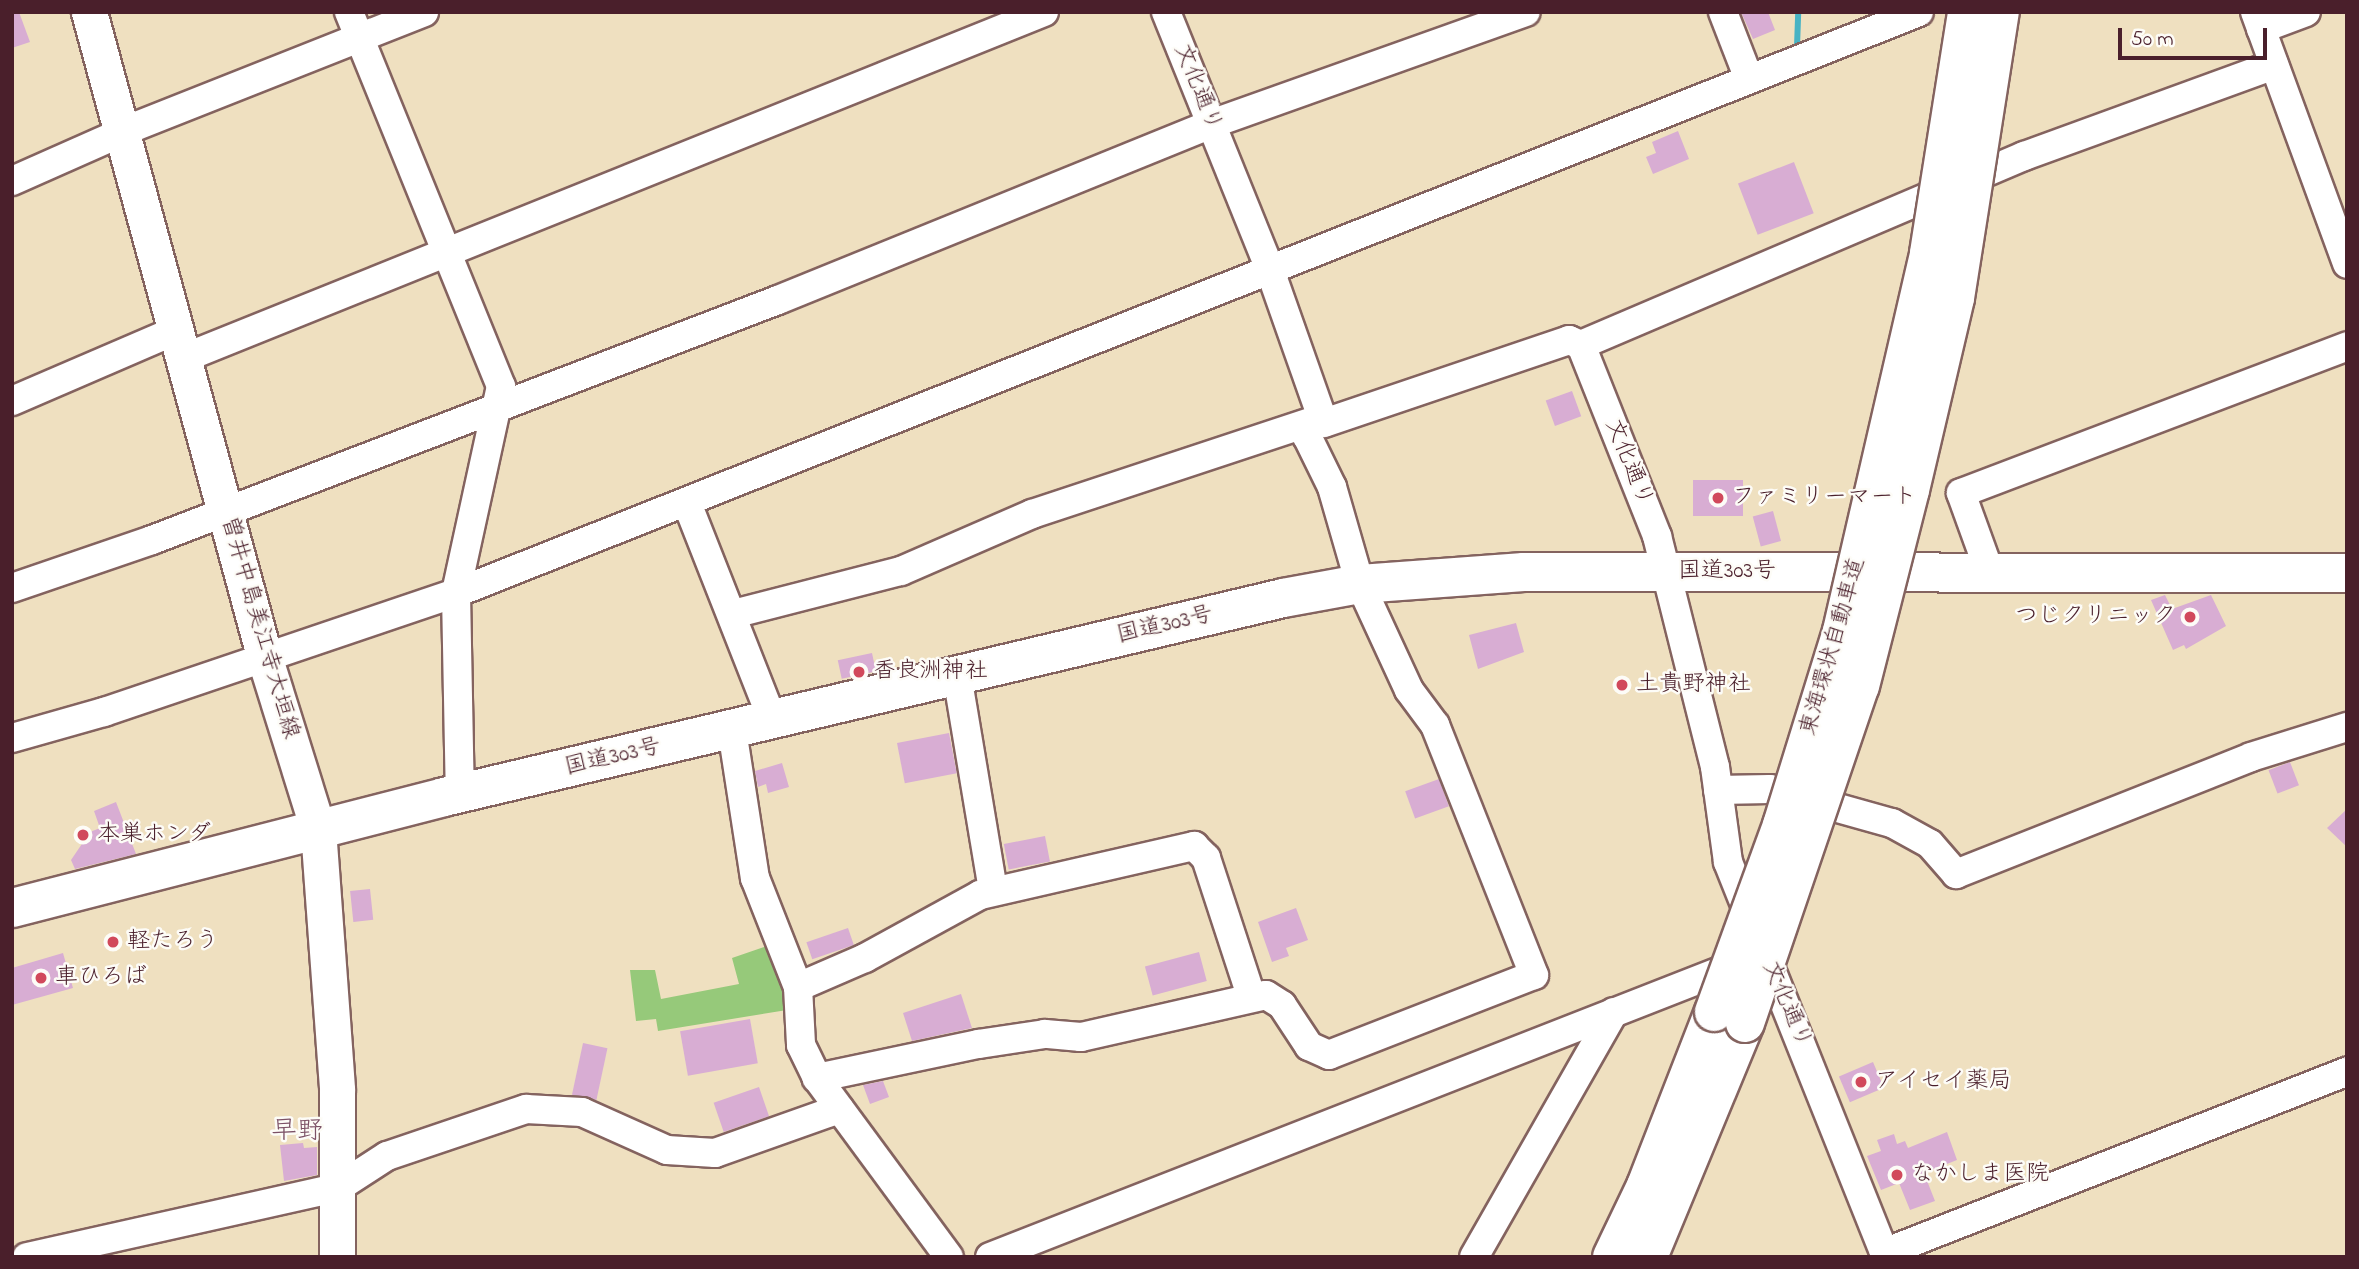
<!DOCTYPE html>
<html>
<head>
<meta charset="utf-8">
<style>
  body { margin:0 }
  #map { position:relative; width:2359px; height:1269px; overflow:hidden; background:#efe0c0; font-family:"Indie Flower","Klee One",sans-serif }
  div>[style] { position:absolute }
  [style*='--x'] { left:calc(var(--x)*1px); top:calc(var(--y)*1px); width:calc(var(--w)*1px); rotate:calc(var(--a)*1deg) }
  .green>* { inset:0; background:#96c97a }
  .stream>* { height:6px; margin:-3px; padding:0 3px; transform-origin:3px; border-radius:3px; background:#47b3c4 }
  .building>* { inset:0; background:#d8add3; transform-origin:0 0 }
  .roads { filter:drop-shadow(2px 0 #84635f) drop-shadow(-2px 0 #84635f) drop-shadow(0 2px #84635f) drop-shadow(0 -2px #84635f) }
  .minor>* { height:28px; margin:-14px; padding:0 14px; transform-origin:14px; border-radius:14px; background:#fff }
  .major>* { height:35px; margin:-17.5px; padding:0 17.5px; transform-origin:17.5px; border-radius:17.5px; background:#fff }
  .highway>* { height:38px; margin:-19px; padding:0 19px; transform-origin:19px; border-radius:19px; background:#fff }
  .bridges { filter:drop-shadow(2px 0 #84635f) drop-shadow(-2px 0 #84635f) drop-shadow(0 2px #84635f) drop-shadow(0 -2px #84635f) }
  .highway-bridge>* { height:38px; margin:-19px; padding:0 19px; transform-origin:19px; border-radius:19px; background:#fff }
  .dots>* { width:19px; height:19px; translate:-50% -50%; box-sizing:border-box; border:4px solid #fdfcf7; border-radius:50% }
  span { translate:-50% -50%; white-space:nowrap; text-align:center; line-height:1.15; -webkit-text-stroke:5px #fdfcf7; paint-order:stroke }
  .street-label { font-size:23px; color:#4a1f2b }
  .poi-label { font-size:23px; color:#4a1f2b }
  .left { translate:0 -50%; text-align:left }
  .right { translate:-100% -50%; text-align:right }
  .quarter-label { font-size:26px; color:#7c5166 }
  .frame { position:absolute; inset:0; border:14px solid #4a1f2b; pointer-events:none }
  .scale { position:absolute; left:2118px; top:28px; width:149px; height:32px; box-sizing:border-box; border:4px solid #4a1f2b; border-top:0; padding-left:9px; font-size:21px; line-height:24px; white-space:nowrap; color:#4a1f2b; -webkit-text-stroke:5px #fdfcf7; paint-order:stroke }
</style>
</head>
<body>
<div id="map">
  <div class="green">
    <div style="clip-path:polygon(773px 944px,786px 982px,787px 1010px,658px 1031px,656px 1019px,636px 1021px,630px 970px,655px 970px,661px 999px,739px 984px,732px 958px)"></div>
  </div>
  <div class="stream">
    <div style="--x:1797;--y:47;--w:35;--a:-88"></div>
  </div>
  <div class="building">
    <div style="clip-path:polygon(12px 12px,19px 12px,30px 42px,12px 48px)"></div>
    <div style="clip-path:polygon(1741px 12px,1768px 12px,1775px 30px,1753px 39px)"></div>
    <div style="clip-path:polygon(1678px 131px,1689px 159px,1653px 174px,1646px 157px,1656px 153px,1652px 142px)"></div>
    <div style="left:1794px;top:162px;width:55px;height:60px;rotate:69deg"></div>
    <div style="left:1572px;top:391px;width:27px;height:28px;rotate:70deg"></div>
    <div style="left:1693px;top:480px;width:50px;height:36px"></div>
    <div style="left:1773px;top:511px;width:31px;height:21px;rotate:75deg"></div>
    <div style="clip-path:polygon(2165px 595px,2172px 609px,2211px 595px,2226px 626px,2186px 649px,2184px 645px,2173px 650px,2151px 600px)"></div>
    <div style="clip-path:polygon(1516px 623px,1524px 652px,1478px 669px,1469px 635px)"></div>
    <div style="left:872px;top:653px;width:19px;height:35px;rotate:78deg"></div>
    <div style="left:949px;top:733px;width:41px;height:53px;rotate:79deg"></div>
    <div style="left:2290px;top:762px;width:25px;height:23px;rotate:69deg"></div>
    <div style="clip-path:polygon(782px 763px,789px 787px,768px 793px,766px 784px,758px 787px,755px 771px)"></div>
    <div style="left:1439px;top:779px;width:29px;height:36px;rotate:70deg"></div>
    <div style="clip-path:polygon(116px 802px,136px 854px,75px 869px,71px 860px,90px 832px,100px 828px,94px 811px)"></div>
    <div style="clip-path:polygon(2347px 809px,2347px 847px,2327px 828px)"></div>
    <div style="left:1045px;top:836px;width:26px;height:42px;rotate:79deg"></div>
    <div style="left:370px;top:889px;width:31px;height:20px;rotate:84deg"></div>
    <div style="clip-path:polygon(1296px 908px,1308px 940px,1286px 948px,1289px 956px,1272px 962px,1258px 922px)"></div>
    <div style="left:848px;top:928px;width:18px;height:44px;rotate:71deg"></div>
    <div style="left:1199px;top:952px;width:30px;height:56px;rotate:75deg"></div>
    <div style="clip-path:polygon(63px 953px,73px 988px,12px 1005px,12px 968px)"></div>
    <div style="clip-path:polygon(961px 994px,972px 1028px,912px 1041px,903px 1013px)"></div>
    <div style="left:750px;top:1019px;width:45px;height:71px;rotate:80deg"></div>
    <div style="left:583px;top:1043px;width:25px;height:53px;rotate:12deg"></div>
    <div style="left:1873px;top:1062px;width:28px;height:37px;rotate:67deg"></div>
    <div style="clip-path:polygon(883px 1081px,889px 1097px,870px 1104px,863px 1085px)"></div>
    <div style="left:759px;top:1087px;width:31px;height:48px;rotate:71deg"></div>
    <div style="clip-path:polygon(1947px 1132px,1957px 1160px,1924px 1173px,1935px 1201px,1910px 1210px,1899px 1183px,1881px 1190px,1867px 1156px,1881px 1151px,1877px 1140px,1894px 1134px,1897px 1144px,1905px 1141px,1908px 1148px)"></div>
    <div style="clip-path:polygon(303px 1143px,304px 1148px,317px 1147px,317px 1175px,284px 1181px,280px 1145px)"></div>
  </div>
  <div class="roads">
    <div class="minor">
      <div style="--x:349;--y:12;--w:404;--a:67.9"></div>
      <div style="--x:501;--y:386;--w:212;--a:102.3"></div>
      <div style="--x:456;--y:593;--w:200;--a:88.9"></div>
      <div style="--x:1166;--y:12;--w:278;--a:68"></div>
      <div style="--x:1270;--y:270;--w:162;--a:70.6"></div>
      <div style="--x:1324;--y:423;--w:259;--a:-18.7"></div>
      <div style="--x:1569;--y:340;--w:13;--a:23"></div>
      <div style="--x:1581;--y:345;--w:206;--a:68.3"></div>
      <div style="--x:1657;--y:536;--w:238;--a:75.9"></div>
      <div style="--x:1715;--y:767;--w:96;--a:82.2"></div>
      <div style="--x:1728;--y:862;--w:425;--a:68.2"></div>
      <div style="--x:1723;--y:12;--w:72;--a:68.8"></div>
      <div style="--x:2255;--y:12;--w:268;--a:69.9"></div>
      <div style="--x:2261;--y:29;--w:48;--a:-20.7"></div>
      <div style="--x:12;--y:181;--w:133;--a:-23.9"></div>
      <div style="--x:134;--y:127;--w:312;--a:-21.6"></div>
      <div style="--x:1581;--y:345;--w:482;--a:-23.1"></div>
      <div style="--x:2024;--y:156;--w:266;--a:-20"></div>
      <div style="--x:184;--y:358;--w:927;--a:-21.92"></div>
      <div style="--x:12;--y:401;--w:180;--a:-23.3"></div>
      <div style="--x:687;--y:503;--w:232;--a:68.5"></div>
      <div style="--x:1990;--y:573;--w:85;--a:-109.9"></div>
      <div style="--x:1961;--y:493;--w:413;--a:-20.8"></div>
      <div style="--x:12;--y:588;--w:148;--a:-18.9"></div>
      <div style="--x:152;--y:540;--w:670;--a:-20.98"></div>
      <div style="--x:778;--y:300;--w:467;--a:-22.1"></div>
      <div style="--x:1211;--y:124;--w:334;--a:-19.6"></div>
      <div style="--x:733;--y:614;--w:173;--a:-14.4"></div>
      <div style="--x:901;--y:571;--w:143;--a:-23.5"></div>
      <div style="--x:1032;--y:514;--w:297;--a:-18.3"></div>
      <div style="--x:1314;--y:421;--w:17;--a:115"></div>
      <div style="--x:1307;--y:436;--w:57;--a:63.9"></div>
      <div style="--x:1332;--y:487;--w:101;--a:73.9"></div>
      <div style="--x:1360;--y:584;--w:117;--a:65.2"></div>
      <div style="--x:1409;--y:690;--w:44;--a:53.4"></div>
      <div style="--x:1435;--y:725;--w:269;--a:68.4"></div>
      <div style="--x:1534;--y:975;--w:220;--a:158.7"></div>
      <div style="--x:1329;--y:1055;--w:22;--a:-156"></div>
      <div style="--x:1309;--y:1046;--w:49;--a:-123.4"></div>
      <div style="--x:1282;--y:1005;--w:19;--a:-148"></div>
      <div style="--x:1266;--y:995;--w:190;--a:167.2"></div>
      <div style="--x:1081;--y:1037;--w:36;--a:-175"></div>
      <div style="--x:1045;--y:1034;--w:68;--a:171.5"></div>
      <div style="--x:978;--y:1044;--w:165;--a:168.1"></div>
      <div style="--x:957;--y:675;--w:219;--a:80.5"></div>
      <div style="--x:732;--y:730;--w:150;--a:81.2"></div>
      <div style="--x:755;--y:878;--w:117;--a:68.5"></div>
      <div style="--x:798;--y:987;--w:58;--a:87"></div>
      <div style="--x:801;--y:1045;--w:37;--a:64"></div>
      <div style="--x:817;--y:1078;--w:222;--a:53.6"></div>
      <div style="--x:12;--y:738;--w:96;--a:-15.8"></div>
      <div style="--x:104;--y:712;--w:372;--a:-18.7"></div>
      <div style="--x:456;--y:593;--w:1574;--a:-21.66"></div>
      <div style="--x:1718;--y:790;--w:52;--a:-1.1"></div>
      <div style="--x:1770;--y:789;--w:127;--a:15.6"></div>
      <div style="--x:1892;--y:823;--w:43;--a:28.9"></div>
      <div style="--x:1930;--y:844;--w:40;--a:49"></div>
      <div style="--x:1956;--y:874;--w:317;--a:-21.6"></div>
      <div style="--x:2251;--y:757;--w:101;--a:-17.4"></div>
      <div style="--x:798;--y:987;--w:73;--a:-23.4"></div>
      <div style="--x:865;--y:958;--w:131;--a:-28.7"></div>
      <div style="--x:980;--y:895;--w:220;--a:-12.9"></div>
      <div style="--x:1194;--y:846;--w:17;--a:45"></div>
      <div style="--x:1206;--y:858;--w:145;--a:71.9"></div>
      <div style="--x:1884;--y:1253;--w:497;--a:-21.4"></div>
      <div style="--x:27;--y:1257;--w:320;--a:-12.6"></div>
      <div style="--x:339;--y:1187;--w:57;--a:-32.9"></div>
      <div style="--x:387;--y:1156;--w:147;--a:-18.7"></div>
      <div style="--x:526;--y:1109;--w:56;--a:3.1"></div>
      <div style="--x:582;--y:1112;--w:93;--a:24.1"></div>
      <div style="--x:667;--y:1150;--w:48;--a:3.6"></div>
      <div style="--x:715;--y:1153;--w:132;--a:-19.5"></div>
      <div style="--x:990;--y:1257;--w:806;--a:-21.38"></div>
      <div style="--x:1474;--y:1257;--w:282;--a:-60.3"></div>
    </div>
    <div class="major">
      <div style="--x:89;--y:12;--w:671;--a:74.78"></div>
      <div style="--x:265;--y:659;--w:178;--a:72.7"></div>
      <div style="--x:318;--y:829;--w:262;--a:85.8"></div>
      <div style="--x:337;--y:1090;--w:167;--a:90"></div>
    </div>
    <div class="highway">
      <div style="--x:12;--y:908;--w:446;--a:-14.4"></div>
      <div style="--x:444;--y:797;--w:862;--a:-13.34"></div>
      <div style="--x:1283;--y:598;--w:78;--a:-10.3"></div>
      <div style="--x:1360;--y:584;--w:164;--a:-4.2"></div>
      <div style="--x:1524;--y:572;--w:823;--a:0.07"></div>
      <div style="--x:1612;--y:1257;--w:79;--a:-64.4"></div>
      <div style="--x:1646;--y:1186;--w:187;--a:-68.7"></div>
      <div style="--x:1648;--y:1257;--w:253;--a:-67.5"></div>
    </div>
  </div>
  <div class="bridges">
    <div class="highway-bridge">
      <div style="--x:1714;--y:1012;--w:199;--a:-70"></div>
      <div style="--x:1782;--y:825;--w:203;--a:-72.8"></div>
      <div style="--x:1842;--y:631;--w:388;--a:-77"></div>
      <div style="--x:1929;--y:253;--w:244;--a:-81"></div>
      <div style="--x:1745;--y:1023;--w:356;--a:-71.2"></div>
      <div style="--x:1860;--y:686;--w:202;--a:-75.7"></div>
      <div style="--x:1910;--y:490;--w:197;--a:-76.8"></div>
      <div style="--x:1955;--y:298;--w:290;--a:-81.1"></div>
    </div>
  </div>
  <div class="dots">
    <div style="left:1718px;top:498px;background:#d1495b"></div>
    <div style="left:2190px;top:617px;background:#d1495b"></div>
    <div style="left:859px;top:672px;background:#d1495b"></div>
    <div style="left:1622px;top:685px;background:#d1495b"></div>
    <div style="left:83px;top:835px;background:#d1495b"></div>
    <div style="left:113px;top:942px;background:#d1495b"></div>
    <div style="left:41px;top:978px;background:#d1495b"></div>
    <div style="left:1861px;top:1082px;background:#d1495b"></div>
    <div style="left:1897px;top:1175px;background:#d1495b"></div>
  </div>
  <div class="street-label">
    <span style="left:1197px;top:88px;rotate:68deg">文化通り</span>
    <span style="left:1628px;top:463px;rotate:68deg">文化通り</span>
    <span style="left:1727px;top:572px">国道303号</span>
    <span style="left:1165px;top:626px;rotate:-13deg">国道303号</span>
    <span style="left:259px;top:628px;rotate:74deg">曽井中島美江寺大垣線</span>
    <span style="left:1834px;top:647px;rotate:-74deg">東海環状自動車道</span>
    <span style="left:613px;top:758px;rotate:-13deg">国道303号</span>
    <span style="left:1786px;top:1005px;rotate:67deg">文化通り</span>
  </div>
  <div class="poi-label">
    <span class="left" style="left:1732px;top:498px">ファミリーマート</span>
    <span class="right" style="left:2176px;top:617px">つじクリニック</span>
    <span class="left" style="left:873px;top:672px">香良洲神社</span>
    <span class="left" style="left:1636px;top:685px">土貴野神社</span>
    <span class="left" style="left:97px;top:835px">本巣ホンダ</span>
    <span class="left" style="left:127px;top:942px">軽たろう</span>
    <span class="left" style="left:55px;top:978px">車ひろば</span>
    <span class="left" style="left:1875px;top:1082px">アイセイ薬局</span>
    <span class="left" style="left:1911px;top:1175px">なかしま医院</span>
  </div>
  <div class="quarter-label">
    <span style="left:297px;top:1133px">早野</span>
  </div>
  <div class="frame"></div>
  <div class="scale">50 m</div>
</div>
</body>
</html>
